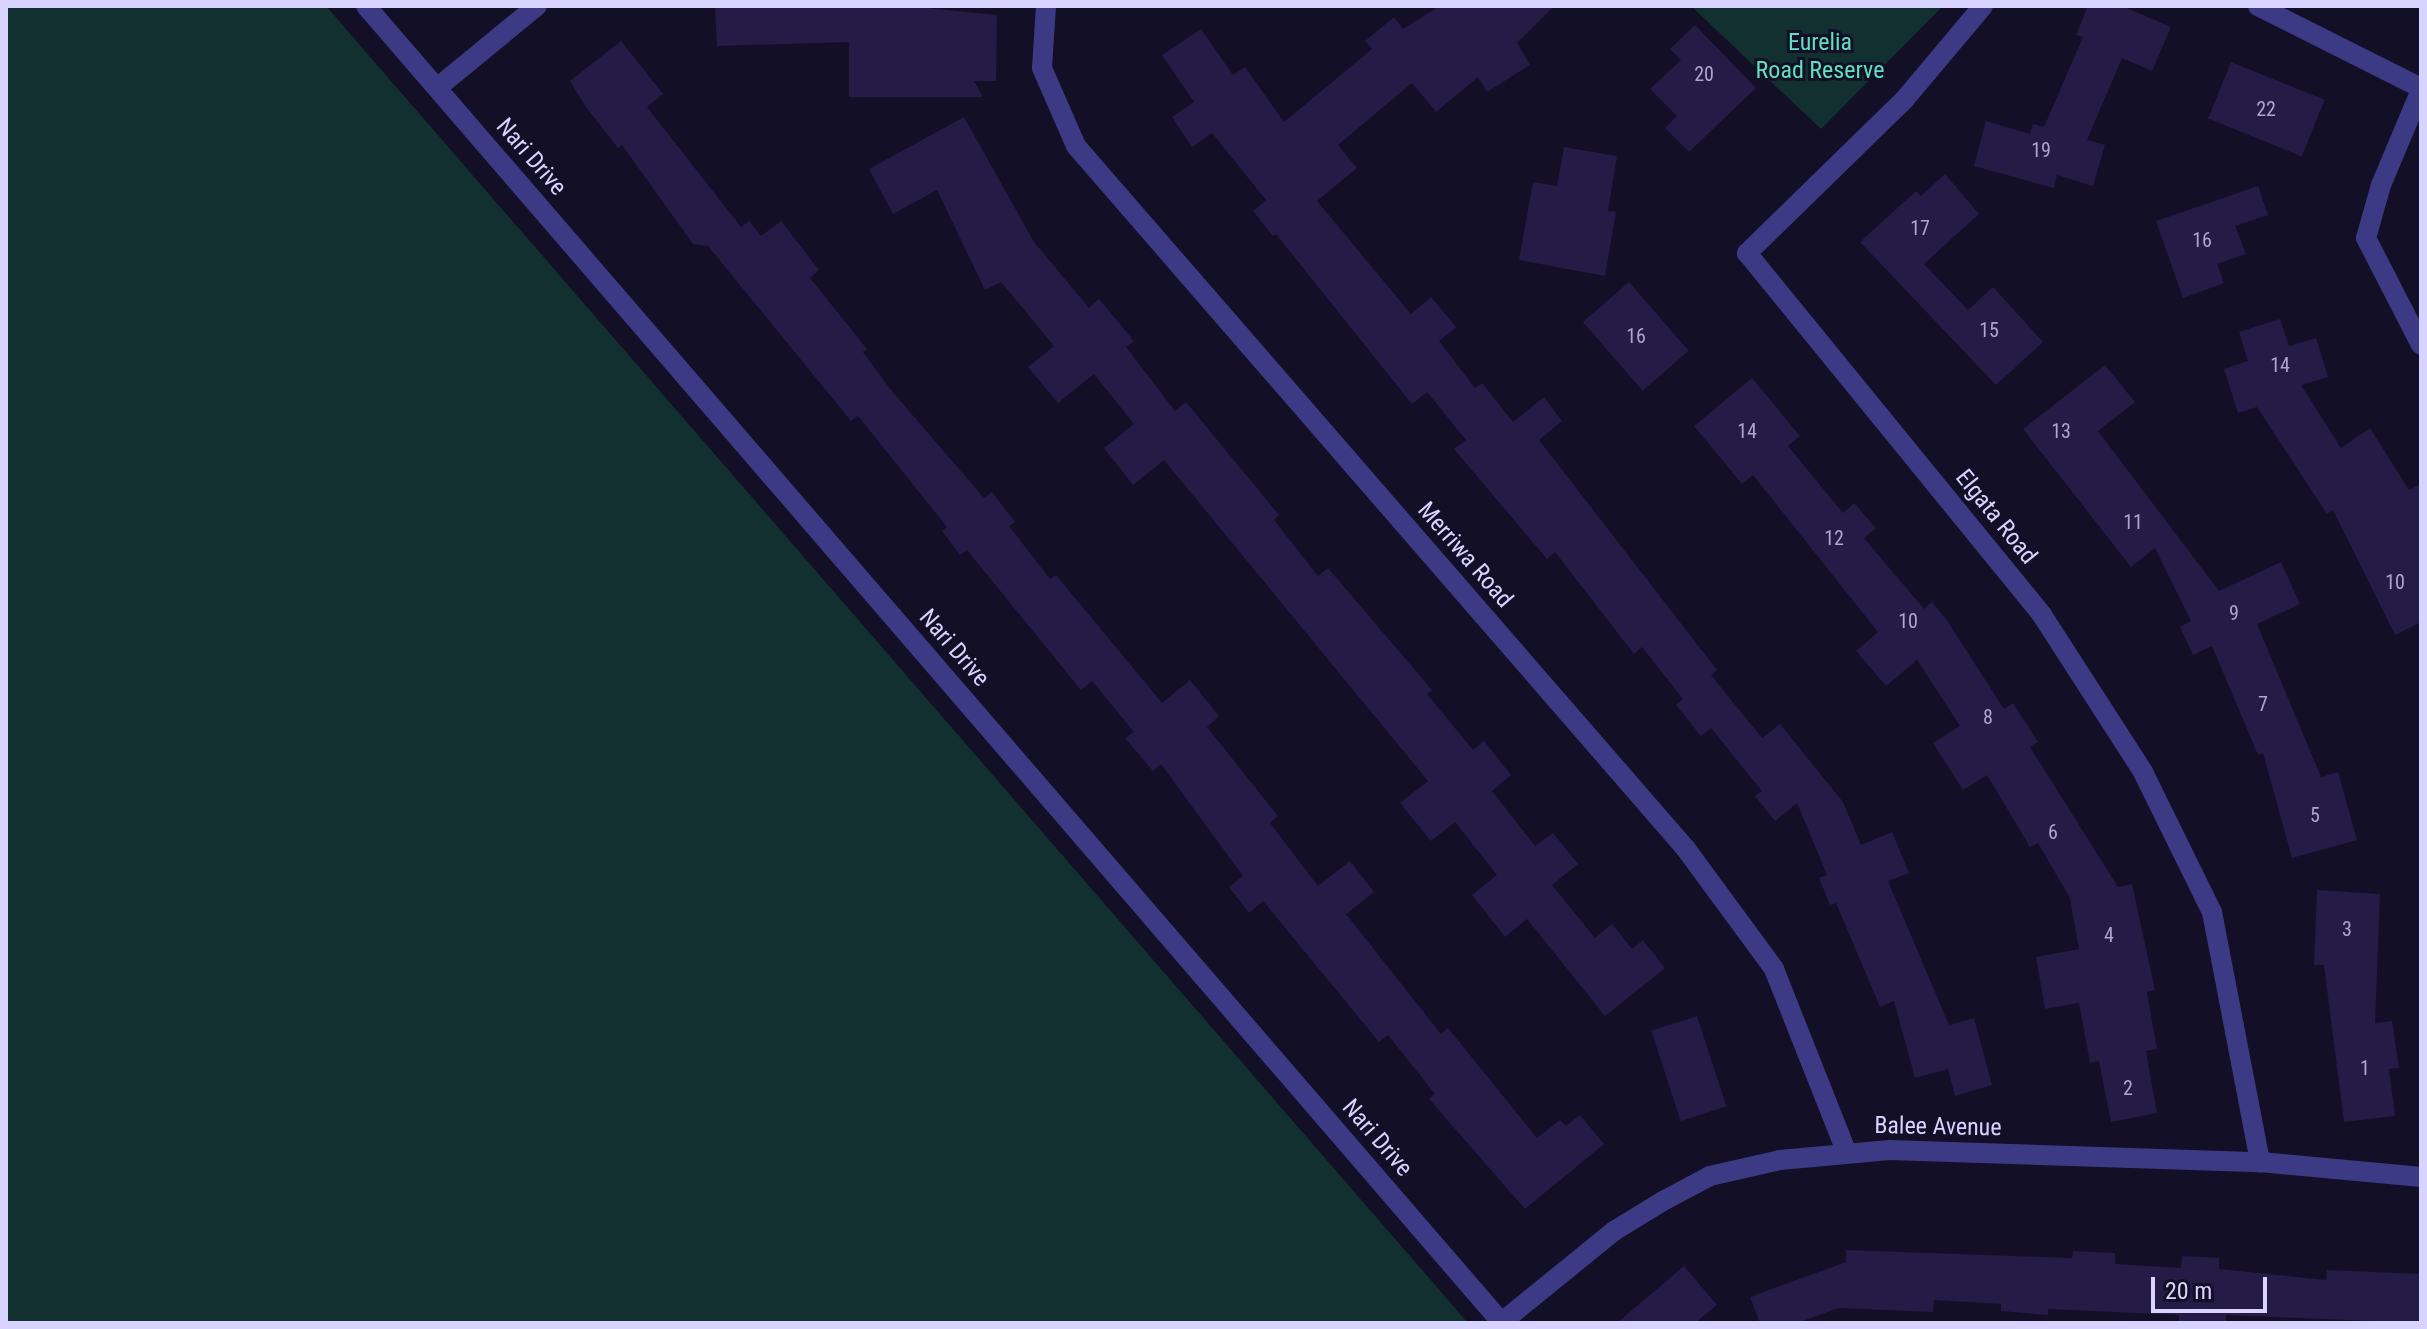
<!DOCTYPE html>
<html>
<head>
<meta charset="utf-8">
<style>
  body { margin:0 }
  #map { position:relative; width:2427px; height:1329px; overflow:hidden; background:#130f26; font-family:"Roboto Condensed",sans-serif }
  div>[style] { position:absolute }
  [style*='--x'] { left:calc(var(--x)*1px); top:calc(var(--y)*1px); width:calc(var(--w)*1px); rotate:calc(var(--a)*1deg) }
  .green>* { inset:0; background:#12302f }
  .building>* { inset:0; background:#241b47; transform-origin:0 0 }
  .street>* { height:20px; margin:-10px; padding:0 10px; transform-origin:10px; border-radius:10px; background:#3d3a85 }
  span { translate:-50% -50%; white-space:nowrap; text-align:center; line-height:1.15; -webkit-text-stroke:6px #130f26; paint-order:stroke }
  .number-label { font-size:20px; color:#aca6d1 }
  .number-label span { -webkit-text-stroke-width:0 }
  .park-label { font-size:24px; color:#5fe0c0 }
  .street-label { font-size:24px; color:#d9d4ff }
  .frame { position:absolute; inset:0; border:8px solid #d9d4ff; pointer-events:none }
  .scale { position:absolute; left:2151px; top:1277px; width:116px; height:36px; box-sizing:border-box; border:4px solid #d9d4ff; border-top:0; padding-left:10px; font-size:24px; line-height:28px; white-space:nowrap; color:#d9d4ff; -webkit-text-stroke:6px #130f26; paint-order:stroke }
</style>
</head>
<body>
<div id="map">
  <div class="green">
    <div style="clip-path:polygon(6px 6px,326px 6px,1468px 1323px,6px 1323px)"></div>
    <div style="clip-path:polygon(1691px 6px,1943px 6px,1821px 129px)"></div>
  </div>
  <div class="building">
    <div style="clip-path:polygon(715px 6px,908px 6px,997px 15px,996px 81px,974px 81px,983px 97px,849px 97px,849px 42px,717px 46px)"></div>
    <div style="clip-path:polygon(1440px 6px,1554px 6px,1517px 43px,1530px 65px,1487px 92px,1478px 77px,1436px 112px,1412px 83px,1338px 145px,1357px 168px,1317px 201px,1411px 314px,1431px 297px,1456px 327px,1439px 341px,1475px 388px,1482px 383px,1513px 422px,1544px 397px,1562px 421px,1539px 440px,1717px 670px,1711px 675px,1762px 738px,1780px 724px,1843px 802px,1861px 845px,1892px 832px,1909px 873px,1888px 881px,1949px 1025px,1974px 1018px,1992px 1085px,1955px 1096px,1948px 1069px,1915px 1078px,1894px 1001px,1880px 1007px,1836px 903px,1830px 905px,1819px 878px,1827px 875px,1797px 803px,1775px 821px,1755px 796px,1762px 791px,1711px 728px,1701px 736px,1676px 705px,1683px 699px,1642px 647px,1634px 654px,1555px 552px,1547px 559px,1454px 449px,1466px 440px,1427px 392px,1412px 404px,1276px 234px,1273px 236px,1253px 211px,1266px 200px,1212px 133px,1192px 147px,1172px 117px,1194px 102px,1162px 55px,1201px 29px,1233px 75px,1245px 67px,1284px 122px,1372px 49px,1365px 41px,1394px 17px,1403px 29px)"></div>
    <div style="clip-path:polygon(2088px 6px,2122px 6px,2171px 27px,2152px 71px,2122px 58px,2087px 140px,2105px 145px,2093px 186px,2057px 175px,2054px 188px,1974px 166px,1986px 121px,2030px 134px,2033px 124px,2044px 127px,2083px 37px,2076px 35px)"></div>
    <div style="clip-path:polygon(1695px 25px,1756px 88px,1689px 152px,1665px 128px,1677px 116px,1650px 89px,1681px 60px,1670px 49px)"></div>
    <div style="clip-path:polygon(621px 41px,663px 94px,647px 107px,741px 227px,749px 221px,761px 236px,781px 221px,819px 270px,810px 278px,867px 349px,863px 352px,891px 390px,984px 498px,992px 492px,1015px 522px,1009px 526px,1050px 579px,1056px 575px,1162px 703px,1190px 680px,1219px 716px,1207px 727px,1278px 816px,1270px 823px,1318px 886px,1350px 861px,1374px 892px,1346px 914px,1441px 1034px,1448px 1028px,1537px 1138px,1560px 1120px,1566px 1126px,1580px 1115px,1604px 1144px,1525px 1209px,1429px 1099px,1435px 1094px,1388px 1035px,1379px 1042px,1263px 901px,1249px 913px,1229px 887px,1243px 876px,1161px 764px,1153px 771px,1125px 738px,1134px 732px,1092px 681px,1081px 690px,967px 550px,960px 555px,942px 531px,947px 527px,858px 416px,851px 421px,708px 246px,693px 244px,622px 145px,618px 148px,586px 107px,570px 81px)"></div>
    <div style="left:2231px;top:62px;width:101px;height:61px;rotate:22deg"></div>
    <div style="clip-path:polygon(964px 117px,1034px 242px,1089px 308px,1099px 299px,1134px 341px,1126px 347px,1175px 411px,1186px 402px,1279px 515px,1274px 520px,1318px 576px,1328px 568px,1432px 690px,1427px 694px,1473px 750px,1484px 741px,1511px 775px,1492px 791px,1535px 846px,1553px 833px,1578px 864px,1552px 885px,1595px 938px,1612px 924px,1632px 949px,1643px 940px,1665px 968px,1605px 1016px,1527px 919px,1505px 937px,1472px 895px,1497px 875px,1455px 822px,1431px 841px,1400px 803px,1428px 781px,1164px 460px,1133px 485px,1104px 448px,1134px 424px,1094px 374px,1058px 403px,1028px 367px,1054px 346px,1001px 282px,985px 290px,937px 190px,893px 214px,869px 169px)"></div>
    <div style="clip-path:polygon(1564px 147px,1617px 156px,1608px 211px,1616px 212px,1605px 276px,1519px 260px,1533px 182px,1557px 186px)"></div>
    <div style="clip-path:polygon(1945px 174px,1979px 214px,1924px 264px,1968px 310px,1993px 287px,2043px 342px,1996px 385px,1860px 242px,1916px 191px,1921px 196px)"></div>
    <div style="clip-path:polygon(2258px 186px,2268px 215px,2235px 226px,2246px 254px,2217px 264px,2224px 283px,2183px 298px,2156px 221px)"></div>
    <div style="left:1629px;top:282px;width:91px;height:61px;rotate:49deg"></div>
    <div style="clip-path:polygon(2280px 319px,2289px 346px,2316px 338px,2328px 377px,2301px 385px,2341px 448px,2370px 428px,2409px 490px,2421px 484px,2421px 622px,2395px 635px,2333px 510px,2327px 514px,2257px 407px,2238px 413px,2224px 369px,2248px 361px,2239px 332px)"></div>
    <div style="clip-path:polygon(2105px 365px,2135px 402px,2098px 431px,2219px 591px,2281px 562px,2300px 604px,2257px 624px,2321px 777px,2338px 772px,2357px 840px,2292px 858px,2263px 753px,2258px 755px,2212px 646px,2193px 655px,2180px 627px,2191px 621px,2155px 548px,2131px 567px,2023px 429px)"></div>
    <div style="clip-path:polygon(1752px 378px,1800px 436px,1788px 446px,1843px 513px,1854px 503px,1876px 528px,1864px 538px,1924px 609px,1932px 602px,1946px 619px,2004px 709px,2013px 703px,2038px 742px,2030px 747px,2118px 887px,2132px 884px,2155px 990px,2147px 992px,2157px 1049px,2146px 1051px,2157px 1113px,2111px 1122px,2099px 1061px,2090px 1063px,2079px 1003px,2045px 1009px,2036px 957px,2079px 949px,2070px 898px,2038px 843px,2030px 847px,1987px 775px,1963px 790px,1933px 743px,1960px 726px,1917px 660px,1886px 686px,1856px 651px,1878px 632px,1753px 475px,1742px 484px,1694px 426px)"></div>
    <div style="clip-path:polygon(2317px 890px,2380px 894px,2375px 1023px,2392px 1021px,2399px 1068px,2389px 1069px,2395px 1116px,2344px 1122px,2324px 965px,2314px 965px)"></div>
    <div style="left:1697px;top:1016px;width:95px;height:48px;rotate:72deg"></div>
    <div style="clip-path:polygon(1846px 1250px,2072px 1258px,2073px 1251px,2115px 1253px,2115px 1264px,2181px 1268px,2182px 1256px,2219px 1258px,2219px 1269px,2326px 1280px,2327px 1270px,2421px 1274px,2421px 1323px,2226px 1315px,2226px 1323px,2179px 1323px,2179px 1315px,2048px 1309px,2048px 1315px,2001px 1311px,2001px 1304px,1934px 1300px,1933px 1312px,1839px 1308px,1797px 1323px,1760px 1323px,1750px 1297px,1846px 1262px)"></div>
    <div style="clip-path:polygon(1684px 1266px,1717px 1305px,1695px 1323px,1617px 1323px)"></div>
  </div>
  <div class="street">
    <div style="--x:366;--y:6;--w:1739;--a:49.22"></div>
    <div style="--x:1046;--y:6;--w:62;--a:93.7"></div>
    <div style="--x:1042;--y:68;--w:85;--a:66.4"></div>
    <div style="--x:1076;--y:146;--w:931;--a:49.05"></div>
    <div style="--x:1686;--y:849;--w:149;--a:53.7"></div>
    <div style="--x:1774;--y:969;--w:196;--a:68.4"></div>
    <div style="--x:1983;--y:6;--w:121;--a:130"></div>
    <div style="--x:1905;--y:99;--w:221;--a:135.7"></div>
    <div style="--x:1747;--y:253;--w:467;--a:50.8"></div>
    <div style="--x:2042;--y:615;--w:187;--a:57.2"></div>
    <div style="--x:2143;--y:772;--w:156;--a:63.8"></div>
    <div style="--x:2212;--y:912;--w:255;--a:79.1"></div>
    <div style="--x:2258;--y:6;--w:182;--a:26.7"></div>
    <div style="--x:437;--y:88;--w:129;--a:-39.4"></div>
    <div style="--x:2421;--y:90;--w:103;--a:112.8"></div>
    <div style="--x:2381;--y:185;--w:55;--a:105.8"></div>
    <div style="--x:2366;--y:238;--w:120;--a:62.8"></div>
    <div style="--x:1502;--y:1322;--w:144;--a:-39.1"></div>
    <div style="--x:1614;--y:1231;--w:57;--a:-31.5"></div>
    <div style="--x:1663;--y:1201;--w:53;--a:-28"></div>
    <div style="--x:1710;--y:1176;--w:72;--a:-12.9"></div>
    <div style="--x:1780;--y:1160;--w:110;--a:-5.2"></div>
    <div style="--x:1890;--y:1150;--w:370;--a:1.9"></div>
    <div style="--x:2260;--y:1162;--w:162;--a:5.3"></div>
  </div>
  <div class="number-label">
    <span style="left:1704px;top:74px">20</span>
    <span style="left:2266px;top:109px">22</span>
    <span style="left:2041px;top:150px">19</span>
    <span style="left:1920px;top:228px">17</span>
    <span style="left:2202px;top:240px">16</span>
    <span style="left:1989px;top:330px">15</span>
    <span style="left:1636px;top:336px">16</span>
    <span style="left:2280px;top:365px">14</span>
    <span style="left:1747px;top:431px">14</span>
    <span style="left:2061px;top:431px">13</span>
    <span style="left:2133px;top:522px">11</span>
    <span style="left:1834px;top:538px">12</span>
    <span style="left:2395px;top:582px">10</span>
    <span style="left:2234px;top:613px">9</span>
    <span style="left:1908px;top:621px">10</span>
    <span style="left:2263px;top:704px">7</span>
    <span style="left:1988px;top:717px">8</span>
    <span style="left:2315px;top:815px">5</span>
    <span style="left:2053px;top:832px">6</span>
    <span style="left:2347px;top:929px">3</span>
    <span style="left:2109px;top:935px">4</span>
    <span style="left:2365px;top:1068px">1</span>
    <span style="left:2128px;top:1088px">2</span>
  </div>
  <div class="park-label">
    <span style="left:1820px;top:57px">Eurelia<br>Road Reserve</span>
  </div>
  <div class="street-label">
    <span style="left:531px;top:157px;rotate:49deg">Nari Drive</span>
    <span style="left:1996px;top:517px;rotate:51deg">Elgata Road</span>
    <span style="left:1465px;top:555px;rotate:49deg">Merriwa Road</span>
    <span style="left:954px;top:648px;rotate:49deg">Nari Drive</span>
    <span style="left:1938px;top:1127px;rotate:1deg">Balee Avenue</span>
    <span style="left:1377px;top:1138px;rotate:49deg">Nari Drive</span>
  </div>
  <div class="frame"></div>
  <div class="scale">20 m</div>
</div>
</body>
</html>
